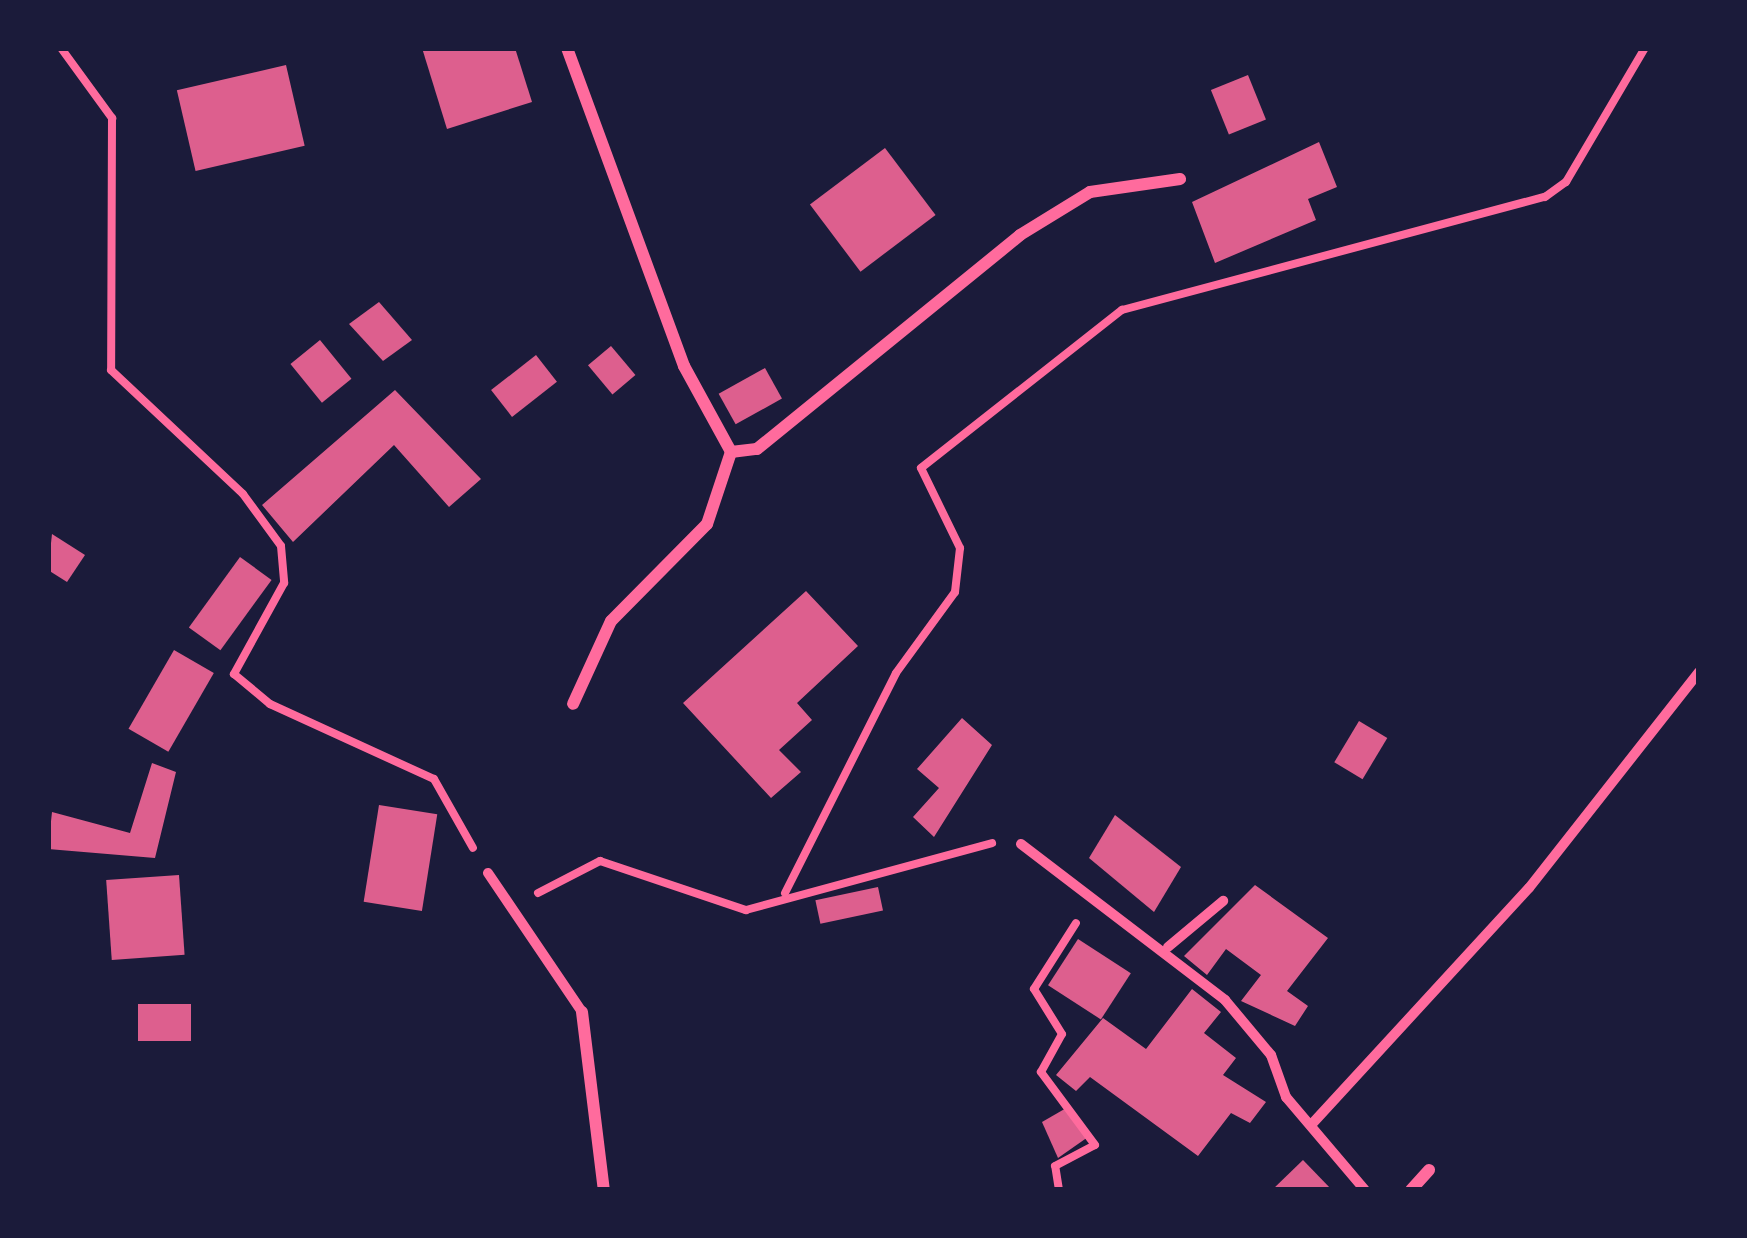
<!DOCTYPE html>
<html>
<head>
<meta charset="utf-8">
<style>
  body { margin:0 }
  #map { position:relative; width:1747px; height:1238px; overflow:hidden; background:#1b1b3a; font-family:"PT Serif",serif }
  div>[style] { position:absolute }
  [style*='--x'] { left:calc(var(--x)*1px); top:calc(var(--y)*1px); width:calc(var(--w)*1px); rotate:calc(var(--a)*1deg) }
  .building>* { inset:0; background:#dd5f8e; transform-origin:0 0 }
  .path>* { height:8px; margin:-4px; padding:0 4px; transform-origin:4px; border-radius:4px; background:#ff6b9d }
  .pedestrian>* { height:10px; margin:-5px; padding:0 5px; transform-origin:5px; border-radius:5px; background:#ff6b9d }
  .minor>* { height:12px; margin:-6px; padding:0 6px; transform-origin:6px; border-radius:6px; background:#ff6b9d }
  span { translate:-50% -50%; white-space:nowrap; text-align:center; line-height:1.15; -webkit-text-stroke:12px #1b1b3a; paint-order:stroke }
  .frame { position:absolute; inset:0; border:51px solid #1b1b3a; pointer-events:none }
</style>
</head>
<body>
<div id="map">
  <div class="building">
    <div style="clip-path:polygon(422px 48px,515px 48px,532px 102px,447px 129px)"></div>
    <div style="left:286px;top:65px;width:83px;height:112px;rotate:77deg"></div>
    <div style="left:1248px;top:75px;width:48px;height:40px;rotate:68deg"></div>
    <div style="clip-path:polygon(1319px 142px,1337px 187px,1308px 199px,1316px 220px,1215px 263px,1192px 202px)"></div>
    <div style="left:885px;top:148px;width:84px;height:94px;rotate:53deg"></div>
    <div style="clip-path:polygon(379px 302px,412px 340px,383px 361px,349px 324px)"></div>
    <div style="left:320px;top:340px;width:50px;height:38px;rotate:51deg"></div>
    <div style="left:611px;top:346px;width:38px;height:30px;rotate:50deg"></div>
    <div style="left:536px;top:355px;width:34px;height:57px;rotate:52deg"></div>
    <div style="left:765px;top:368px;width:35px;height:53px;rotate:61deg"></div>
    <div style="clip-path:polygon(395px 390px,481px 479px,449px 507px,394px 445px,293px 542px,262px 505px)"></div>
    <div style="clip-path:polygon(52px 534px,85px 555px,67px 582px,48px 570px)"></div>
    <div style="left:240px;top:557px;width:39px;height:87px;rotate:36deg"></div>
    <div style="clip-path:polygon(806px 591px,858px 646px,797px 703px,812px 720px,779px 750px,801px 772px,771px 798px,683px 703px)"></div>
    <div style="left:174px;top:650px;width:46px;height:91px;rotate:30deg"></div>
    <div style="clip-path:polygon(962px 718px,992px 745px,934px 837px,913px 817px,939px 788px,917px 769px)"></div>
    <div style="left:1359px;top:721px;width:33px;height:48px;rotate:31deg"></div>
    <div style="clip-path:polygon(152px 763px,176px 772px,155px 858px,48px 849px,52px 812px,130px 833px)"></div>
    <div style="left:379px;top:805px;width:59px;height:98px;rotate:9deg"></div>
    <div style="clip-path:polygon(1115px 815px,1181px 867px,1154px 912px,1089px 858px)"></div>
    <div style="left:179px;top:875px;width:80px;height:73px;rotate:86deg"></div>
    <div style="clip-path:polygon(1255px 885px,1328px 938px,1287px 991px,1308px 1006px,1295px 1026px,1241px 1001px,1261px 975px,1226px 949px,1207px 975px,1184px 956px)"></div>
    <div style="left:878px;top:887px;width:24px;height:64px;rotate:78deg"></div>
    <div style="left:1078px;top:939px;width:63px;height:55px;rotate:33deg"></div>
    <div style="clip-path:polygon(1192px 989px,1221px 1012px,1204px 1033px,1236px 1058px,1223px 1075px,1266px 1102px,1250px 1123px,1231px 1113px,1198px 1156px,1090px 1077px,1076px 1091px,1056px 1075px,1103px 1018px,1146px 1049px)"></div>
    <div style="left:138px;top:1004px;width:53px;height:37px"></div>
    <div style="clip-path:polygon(1068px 1107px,1088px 1137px,1058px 1158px,1042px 1122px)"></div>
    <div style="clip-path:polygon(1303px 1160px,1332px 1190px,1272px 1190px)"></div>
  </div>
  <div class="path">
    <div style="--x:61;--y:48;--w:87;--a:53.9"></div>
    <div style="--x:112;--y:118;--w:252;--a:90.2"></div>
    <div style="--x:111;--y:370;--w:181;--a:43.2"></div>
    <div style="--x:243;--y:494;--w:64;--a:53.8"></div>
    <div style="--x:281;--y:546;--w:37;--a:85"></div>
    <div style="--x:284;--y:583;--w:104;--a:118.8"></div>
    <div style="--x:234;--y:674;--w:47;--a:39.8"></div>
    <div style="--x:270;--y:704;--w:180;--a:24.6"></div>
    <div style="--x:434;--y:779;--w:79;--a:60.5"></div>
    <div style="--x:538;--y:893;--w:70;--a:-27.3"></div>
    <div style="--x:600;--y:861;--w:154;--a:18.6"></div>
    <div style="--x:746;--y:910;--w:255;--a:-15.2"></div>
    <div style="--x:785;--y:893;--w:246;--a:-63.2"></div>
    <div style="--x:896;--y:673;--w:100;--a:-53.9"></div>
    <div style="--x:955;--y:592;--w:44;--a:-83.5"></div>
    <div style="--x:960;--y:548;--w:89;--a:-116"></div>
    <div style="--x:921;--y:468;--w:256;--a:-38.2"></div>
    <div style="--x:1122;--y:310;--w:438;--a:-15"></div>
    <div style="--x:1545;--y:197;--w:26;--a:-36"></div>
    <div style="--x:1566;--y:182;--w:156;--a:-59.5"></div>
    <div style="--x:1059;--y:1190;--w:24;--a:-99"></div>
    <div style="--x:1055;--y:1166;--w:45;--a:-27.7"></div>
    <div style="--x:1095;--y:1145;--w:91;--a:-126.5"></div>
    <div style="--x:1041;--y:1072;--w:43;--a:-61.1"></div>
    <div style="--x:1062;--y:1034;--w:53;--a:-121.9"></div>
    <div style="--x:1034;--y:989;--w:78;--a:-57.5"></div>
  </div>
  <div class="pedestrian">
    <div style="--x:1021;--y:844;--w:257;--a:37.4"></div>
    <div style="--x:1225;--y:1000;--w:72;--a:50.1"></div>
    <div style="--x:1271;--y:1055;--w:45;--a:70.3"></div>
    <div style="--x:1286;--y:1097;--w:122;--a:49.7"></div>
    <div style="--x:488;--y:873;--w:168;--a:55.9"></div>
    <div style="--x:1168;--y:947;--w:72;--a:-39.9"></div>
    <div style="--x:1311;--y:1125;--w:322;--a:-47.4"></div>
    <div style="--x:1529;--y:888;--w:275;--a:-51.8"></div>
  </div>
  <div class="minor">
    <div style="--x:567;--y:48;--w:339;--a:69.8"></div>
    <div style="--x:684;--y:366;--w:98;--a:61.3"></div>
    <div style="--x:731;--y:452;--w:76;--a:108.4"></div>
    <div style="--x:707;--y:524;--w:136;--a:134.7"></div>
    <div style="--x:611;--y:621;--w:91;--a:114.6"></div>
    <div style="--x:731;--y:452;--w:26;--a:-7"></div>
    <div style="--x:757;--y:449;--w:339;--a:-39.1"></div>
    <div style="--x:1020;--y:235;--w:82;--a:-31.6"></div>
    <div style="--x:1090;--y:192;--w:91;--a:-8.2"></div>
    <div style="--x:582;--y:1012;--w:179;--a:83"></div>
    <div style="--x:1411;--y:1190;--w:27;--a:-48"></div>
  </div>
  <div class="frame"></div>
</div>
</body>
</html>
